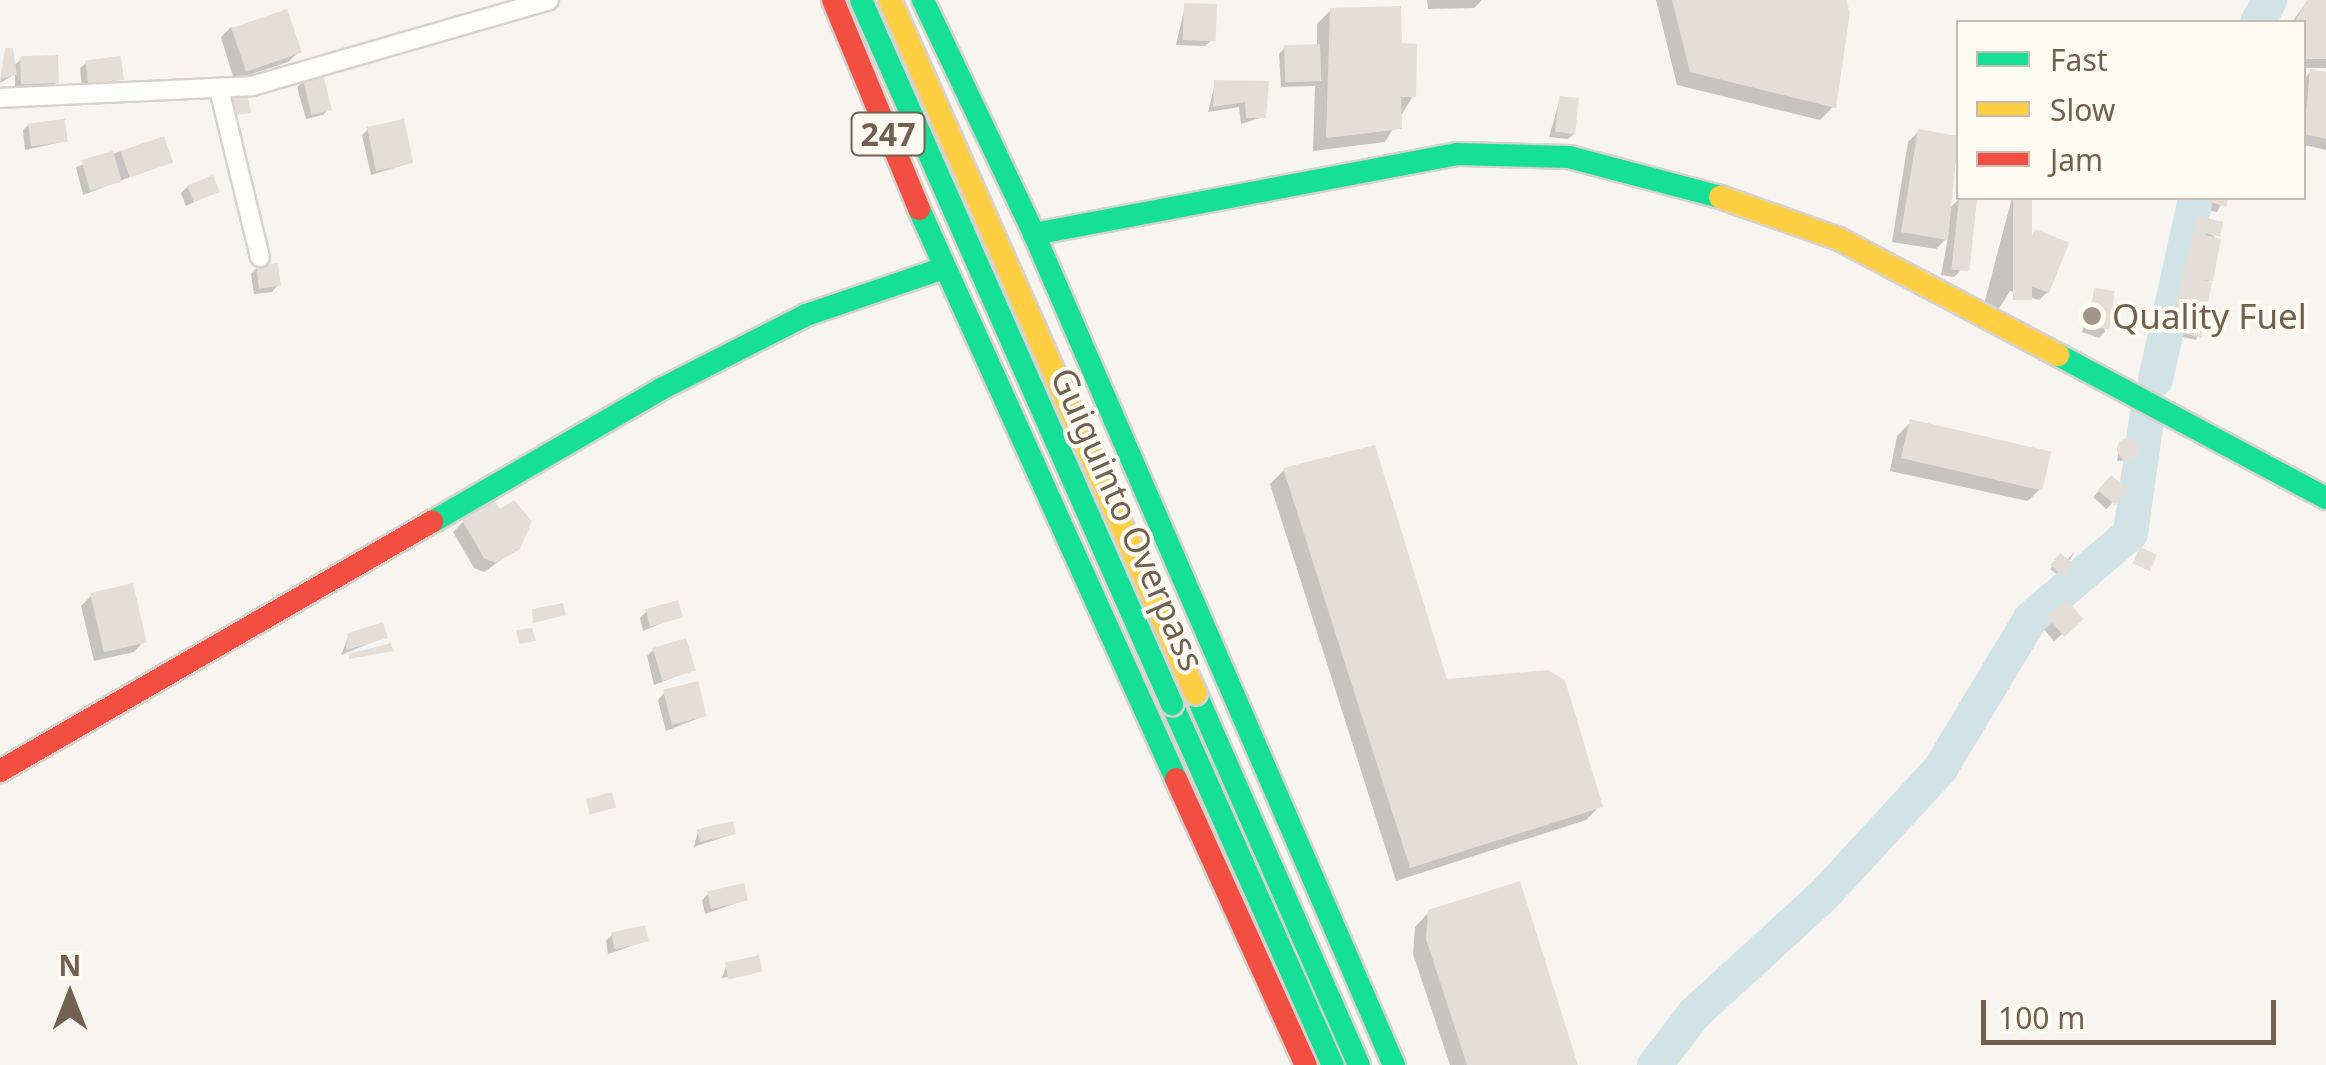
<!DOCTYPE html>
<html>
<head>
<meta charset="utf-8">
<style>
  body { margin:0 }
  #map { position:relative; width:2326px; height:1065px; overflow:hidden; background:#f8f5f0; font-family:"Noto Sans",sans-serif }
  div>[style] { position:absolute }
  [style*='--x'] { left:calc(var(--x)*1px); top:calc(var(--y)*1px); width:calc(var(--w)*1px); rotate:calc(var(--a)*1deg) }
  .shadow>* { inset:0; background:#0003; transform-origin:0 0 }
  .river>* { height:35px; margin:-17.5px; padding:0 17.5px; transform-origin:17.5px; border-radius:17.5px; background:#d2e3e7 }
  .building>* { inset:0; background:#e4ded7; transform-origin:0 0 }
  .round { border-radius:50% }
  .roads { filter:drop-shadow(2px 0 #d7d2ce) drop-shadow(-2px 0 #d7d2ce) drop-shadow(0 2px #d7d2ce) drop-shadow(0 -2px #d7d2ce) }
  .street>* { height:18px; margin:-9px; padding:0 9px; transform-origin:9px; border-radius:9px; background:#fefefd }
  .fast>* { height:22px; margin:-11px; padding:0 11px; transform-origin:11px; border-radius:11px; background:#16e098 }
  .slow>* { height:22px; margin:-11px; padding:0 11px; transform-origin:11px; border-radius:11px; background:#ffcf43 }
  .jam>* { height:22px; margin:-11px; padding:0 11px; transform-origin:11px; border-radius:11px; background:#f24e42 }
  .bridges { filter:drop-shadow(2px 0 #d8d2cd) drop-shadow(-2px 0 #d8d2cd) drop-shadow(0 2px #d8d2cd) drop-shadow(0 -2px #d8d2cd) }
  .fast-bridge>* { height:22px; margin:-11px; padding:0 11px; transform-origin:11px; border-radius:11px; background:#16e098 }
  .slow-bridge>* { height:22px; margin:-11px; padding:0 11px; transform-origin:11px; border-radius:11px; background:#ffcf43 }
  .dots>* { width:28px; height:28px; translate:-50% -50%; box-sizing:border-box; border:5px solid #fdfaf2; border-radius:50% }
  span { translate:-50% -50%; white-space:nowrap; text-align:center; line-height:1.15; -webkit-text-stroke:8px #fdfaf2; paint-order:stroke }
  .shield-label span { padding:2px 8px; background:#fdfaf2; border:2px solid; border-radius:8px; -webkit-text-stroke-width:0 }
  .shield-label { font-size:32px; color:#736051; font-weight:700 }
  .poi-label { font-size:35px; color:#736051 }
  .left { translate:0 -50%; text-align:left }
  .street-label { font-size:35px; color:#736051 }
  .legend { position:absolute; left:1956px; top:20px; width:350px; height:180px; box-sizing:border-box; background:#fdfaf2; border:2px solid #c6bcb2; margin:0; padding:12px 18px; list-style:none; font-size:30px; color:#736051 }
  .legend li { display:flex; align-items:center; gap:20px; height:50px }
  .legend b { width:50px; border:2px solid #c6bcb2 }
  .north { position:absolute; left:20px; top:945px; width:100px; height:100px; -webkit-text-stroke:8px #fdfaf2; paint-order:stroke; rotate:0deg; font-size:28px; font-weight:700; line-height:40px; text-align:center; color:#736051 }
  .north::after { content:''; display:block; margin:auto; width:35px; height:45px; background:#736051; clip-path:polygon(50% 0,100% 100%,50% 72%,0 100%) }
  .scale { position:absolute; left:1981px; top:1000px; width:295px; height:45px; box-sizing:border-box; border:5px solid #736051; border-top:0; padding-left:12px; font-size:30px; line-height:35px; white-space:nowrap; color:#736051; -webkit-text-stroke:8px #fdfaf2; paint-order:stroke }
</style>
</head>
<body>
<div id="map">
  <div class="shadow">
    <div style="clip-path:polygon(1427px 0,1482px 0,1474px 8px,1428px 9px)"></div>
    <div style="clip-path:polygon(1656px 0,1843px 0,1834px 106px,1820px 120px,1677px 85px)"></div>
    <div style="clip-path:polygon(2308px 0,2326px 0,2326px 68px,2304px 68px,2304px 22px,2292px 22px)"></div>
    <div style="clip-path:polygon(1185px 6px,1212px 40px,1205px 46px,1176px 45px)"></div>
    <div style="clip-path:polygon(1331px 10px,1400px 46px,1413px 96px,1385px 142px,1313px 151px,1315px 86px,1281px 87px,1279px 54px,1285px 47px,1317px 47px,1317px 24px)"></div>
    <div style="clip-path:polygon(231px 27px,299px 52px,288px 62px,234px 80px,221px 37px)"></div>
    <div style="clip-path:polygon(6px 50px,13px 67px,21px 59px,57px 82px,50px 89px,15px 90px,15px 74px,0 83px)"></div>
    <div style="clip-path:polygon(87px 62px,121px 79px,82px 89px,80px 68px)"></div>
    <div style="clip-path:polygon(2311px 71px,2326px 75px,2326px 150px,2304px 145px,2304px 79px)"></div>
    <div style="clip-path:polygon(304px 80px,329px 109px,323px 115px,306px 119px,297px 87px)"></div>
    <div style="clip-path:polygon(1215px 83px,1266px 84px,1263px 117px,1241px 124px,1239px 107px,1208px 112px)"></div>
    <div style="clip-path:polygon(1560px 99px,1575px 133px,1568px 139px,1549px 137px)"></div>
    <div style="clip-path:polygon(29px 124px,66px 141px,25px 150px,23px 130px)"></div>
    <div style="clip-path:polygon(368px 129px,410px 163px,371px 175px,362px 135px)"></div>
    <div style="clip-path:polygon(1919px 131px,1958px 139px,1950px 208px,1960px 198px,1960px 271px,1954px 277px,1941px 275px,1948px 237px,1936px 249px,1892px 242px,1908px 142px)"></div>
    <div style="clip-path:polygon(121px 151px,170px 162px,83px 195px,76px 167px)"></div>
    <div style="clip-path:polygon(188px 186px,217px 191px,186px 206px,181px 193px)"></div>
    <div style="clip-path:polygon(2012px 198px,2029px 198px,2017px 255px,2036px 232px,2050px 290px,2039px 300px,2010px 291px,1998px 310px,1983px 308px)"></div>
    <div style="clip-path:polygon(2195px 198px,2225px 198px,2217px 212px,2193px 208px)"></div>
    <div style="clip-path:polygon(2198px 219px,2218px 241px,2196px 340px,2179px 336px,2182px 320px,2170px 316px)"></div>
    <div style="clip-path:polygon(257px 268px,278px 285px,272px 292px,254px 294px,251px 274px)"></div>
    <div style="clip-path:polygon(2095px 291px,2105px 332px,2099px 338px,2082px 332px)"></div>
    <div style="clip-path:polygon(1911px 422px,2041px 488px,2028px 501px,1890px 471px,1897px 436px)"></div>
    <div style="clip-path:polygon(2134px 440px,2132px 460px,2117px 461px,2120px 441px)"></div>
    <div style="clip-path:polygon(1284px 470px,1446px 681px,1600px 806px,1586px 820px,1396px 881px,1270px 484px)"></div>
    <div style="left:2111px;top:478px;width:18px;height:26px;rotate:43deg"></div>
    <div style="clip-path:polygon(499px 513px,518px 548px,484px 572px,474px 568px,453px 532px,463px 522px)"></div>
    <div style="clip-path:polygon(2075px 551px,2060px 577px,2050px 569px,2060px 557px,2066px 561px)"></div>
    <div style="clip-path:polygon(91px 596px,144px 641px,134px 652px,94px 661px,81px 606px)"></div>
    <div style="left:2066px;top:603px;width:21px;height:34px;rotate:49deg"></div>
    <div style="clip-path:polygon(646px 612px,680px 616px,643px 631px,640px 618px)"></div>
    <div style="clip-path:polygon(349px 635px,385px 637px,341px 655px)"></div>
    <div style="clip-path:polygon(653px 650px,693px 670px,654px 685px,647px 656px)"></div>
    <div style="clip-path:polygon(664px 693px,704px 716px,666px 731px,658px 700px)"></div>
    <div style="clip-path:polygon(698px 831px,733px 834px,694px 847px)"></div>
    <div style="clip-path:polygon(708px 894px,745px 900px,705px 914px,702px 900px)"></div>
    <div style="clip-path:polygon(1429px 912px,1575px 1065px,1450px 1065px,1413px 954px,1415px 927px)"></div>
    <div style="clip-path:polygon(612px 935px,646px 941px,608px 954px,606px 941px)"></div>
    <div style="clip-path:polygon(727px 964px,760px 971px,722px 978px)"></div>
  </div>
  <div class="river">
    <div style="--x:2257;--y:22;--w:25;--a:-61"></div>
    <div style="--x:2155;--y:379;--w:185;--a:-77.5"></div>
    <div style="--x:1654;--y:1065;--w:66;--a:-52.4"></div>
    <div style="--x:1694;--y:1013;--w:175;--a:-42.5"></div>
    <div style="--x:1823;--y:895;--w:173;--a:-47.3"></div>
    <div style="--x:1940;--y:768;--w:175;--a:-59"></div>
    <div style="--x:2030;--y:618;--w:131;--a:-40.4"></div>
    <div style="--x:2130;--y:533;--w:122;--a:-82"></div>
  </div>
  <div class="building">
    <div style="clip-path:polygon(1672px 0,1846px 0,1850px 12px,1836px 108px,1690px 72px)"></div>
    <div style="clip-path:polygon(2307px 0,2326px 0,2326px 59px,2304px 59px,2304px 22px,2295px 22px)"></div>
    <div style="left:1184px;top:3px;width:33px;height:37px;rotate:2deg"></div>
    <div style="clip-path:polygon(1401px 6px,1402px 43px,1417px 44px,1416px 97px,1401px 97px,1402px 129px,1326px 138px,1330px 8px)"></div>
    <div style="left:287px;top:9px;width:46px;height:59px;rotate:71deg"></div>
    <div style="left:1320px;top:44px;width:37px;height:36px;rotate:88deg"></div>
    <div style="clip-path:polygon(5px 48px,13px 48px,17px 75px,0 79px)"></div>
    <div style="left:58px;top:55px;width:28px;height:38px;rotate:88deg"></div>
    <div style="left:121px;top:56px;width:24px;height:36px;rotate:83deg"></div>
    <div style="clip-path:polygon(2310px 69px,2326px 72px,2326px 139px,2304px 134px)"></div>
    <div style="left:323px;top:74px;width:37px;height:21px;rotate:76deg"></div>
    <div style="clip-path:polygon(1214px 80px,1269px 81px,1266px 118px,1246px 118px,1245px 102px,1213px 107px)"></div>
    <div style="clip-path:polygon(247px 92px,251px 113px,234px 115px,229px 93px)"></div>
    <div style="left:1559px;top:96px;width:20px;height:36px;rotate:6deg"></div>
    <div style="left:65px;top:119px;width:23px;height:37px;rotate:83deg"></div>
    <div style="left:404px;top:119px;width:45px;height:38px;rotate:78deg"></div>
    <div style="clip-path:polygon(1918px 129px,1958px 136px,1948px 240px,1901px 232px)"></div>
    <div style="left:164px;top:136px;width:28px;height:46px;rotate:71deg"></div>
    <div style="left:113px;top:151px;width:32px;height:33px;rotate:74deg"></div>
    <div style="left:213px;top:175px;width:18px;height:28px;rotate:68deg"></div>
    <div style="left:1959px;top:198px;width:18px;height:72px;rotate:6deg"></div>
    <div style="left:2013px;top:198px;width:19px;height:102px"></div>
    <div style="clip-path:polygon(2199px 198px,2228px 198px,2226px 207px)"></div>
    <div style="left:2197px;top:216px;width:27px;height:15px;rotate:13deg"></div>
    <div style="left:2035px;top:229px;width:37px;height:54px;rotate:22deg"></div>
    <div style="clip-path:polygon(2193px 232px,2221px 239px,2213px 281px,2202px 280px,2212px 282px,2205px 318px,2175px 310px)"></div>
    <div style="left:278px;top:263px;width:23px;height:22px;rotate:83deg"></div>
    <div style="left:2094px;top:288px;width:21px;height:39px;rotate:8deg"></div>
    <div style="left:2184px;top:314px;width:22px;height:19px;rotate:13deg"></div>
    <div style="left:1910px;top:419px;width:145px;height:40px;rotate:13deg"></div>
    <div class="round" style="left:2117px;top:438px;width:22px;height:22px"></div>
    <div style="clip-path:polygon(1375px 445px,1447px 679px,1548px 670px,1565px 680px,1603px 807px,1410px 868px,1283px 468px)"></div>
    <div style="left:2111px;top:475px;width:23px;height:20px;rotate:41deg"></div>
    <div style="clip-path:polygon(514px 500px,532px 521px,520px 549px,496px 563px,484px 558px,462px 520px,495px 501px,500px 509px)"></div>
    <div style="left:2140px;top:547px;width:19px;height:18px;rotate:25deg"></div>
    <div style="left:2060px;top:553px;width:18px;height:16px;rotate:38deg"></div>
    <div style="left:133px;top:583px;width:61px;height:44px;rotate:77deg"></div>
    <div style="left:678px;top:600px;width:18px;height:34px;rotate:74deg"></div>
    <div style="left:2066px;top:600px;width:26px;height:26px;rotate:47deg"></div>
    <div style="clip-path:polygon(563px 603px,566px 615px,533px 623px,532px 609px)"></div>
    <div style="clip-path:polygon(383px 622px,388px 638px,346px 650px,348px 633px)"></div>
    <div style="clip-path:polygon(532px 628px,536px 641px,519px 644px,516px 630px)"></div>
    <div style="left:686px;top:638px;width:34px;height:35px;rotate:73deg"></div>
    <div style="clip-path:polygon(391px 643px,393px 651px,349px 659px,349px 654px)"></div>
    <div style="left:698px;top:681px;width:36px;height:36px;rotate:76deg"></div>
    <div style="left:612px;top:792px;width:16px;height:27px;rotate:75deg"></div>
    <div style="left:733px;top:821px;width:13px;height:37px;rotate:77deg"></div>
    <div style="clip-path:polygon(1520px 881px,1578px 1065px,1467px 1065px,1426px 939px,1428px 910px)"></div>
    <div style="left:744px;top:883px;width:18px;height:38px;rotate:77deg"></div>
    <div style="left:645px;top:925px;width:17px;height:35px;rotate:77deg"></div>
    <div style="left:759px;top:955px;width:17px;height:35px;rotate:77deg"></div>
  </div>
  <div class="roads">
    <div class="street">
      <div style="--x:219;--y:89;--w:173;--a:76.3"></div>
      <div style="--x:0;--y:98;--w:252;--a:-2.7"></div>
      <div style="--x:252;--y:86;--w:309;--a:-16.1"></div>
    </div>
    <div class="fast">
      <div style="--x:923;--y:0;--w:259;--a:64.6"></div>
      <div style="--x:1034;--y:234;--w:906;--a:66.58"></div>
      <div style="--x:919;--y:209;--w:625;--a:65.73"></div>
      <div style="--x:1034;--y:234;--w:430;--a:-10.7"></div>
      <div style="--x:1457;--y:154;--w:112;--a:1.5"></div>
      <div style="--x:1569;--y:157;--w:156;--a:14.8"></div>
      <div style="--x:2058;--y:355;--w:304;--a:28.1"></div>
      <div style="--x:432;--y:522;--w:265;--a:-30.1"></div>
      <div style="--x:661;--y:389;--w:163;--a:-27"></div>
      <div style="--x:806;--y:315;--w:146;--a:-18.8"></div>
      <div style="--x:1196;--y:694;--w:405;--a:66.3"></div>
      <div style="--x:1172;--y:704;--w:395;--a:66"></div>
    </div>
    <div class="slow">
      <div style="--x:1720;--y:197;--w:126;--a:19.4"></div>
      <div style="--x:1839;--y:239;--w:248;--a:27.9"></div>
    </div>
    <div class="jam">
      <div style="--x:833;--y:0;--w:226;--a:67.6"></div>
      <div style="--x:0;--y:771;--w:499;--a:-30"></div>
      <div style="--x:1176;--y:779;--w:314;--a:65.6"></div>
    </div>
  </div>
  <div class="bridges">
    <div class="fast-bridge">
      <div style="--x:861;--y:0;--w:770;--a:66.17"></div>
    </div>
    <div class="slow-bridge">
      <div style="--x:890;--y:0;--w:758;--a:66.21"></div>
    </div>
  </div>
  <div class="dots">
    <div style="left:2092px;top:316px;background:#a29489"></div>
  </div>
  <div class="shield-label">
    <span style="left:888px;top:134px">247</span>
  </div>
  <div class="poi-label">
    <span class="left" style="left:2112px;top:316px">Quality Fuel</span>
  </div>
  <div class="street-label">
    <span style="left:1128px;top:519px;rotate:66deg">Guiguinto Overpass</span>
  </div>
  <ul class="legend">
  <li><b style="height:12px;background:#16e098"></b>Fast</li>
  <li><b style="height:12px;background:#ffcf43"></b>Slow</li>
  <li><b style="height:12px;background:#f24e42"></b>Jam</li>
  </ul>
  <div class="north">N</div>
  <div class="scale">100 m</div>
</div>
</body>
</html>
